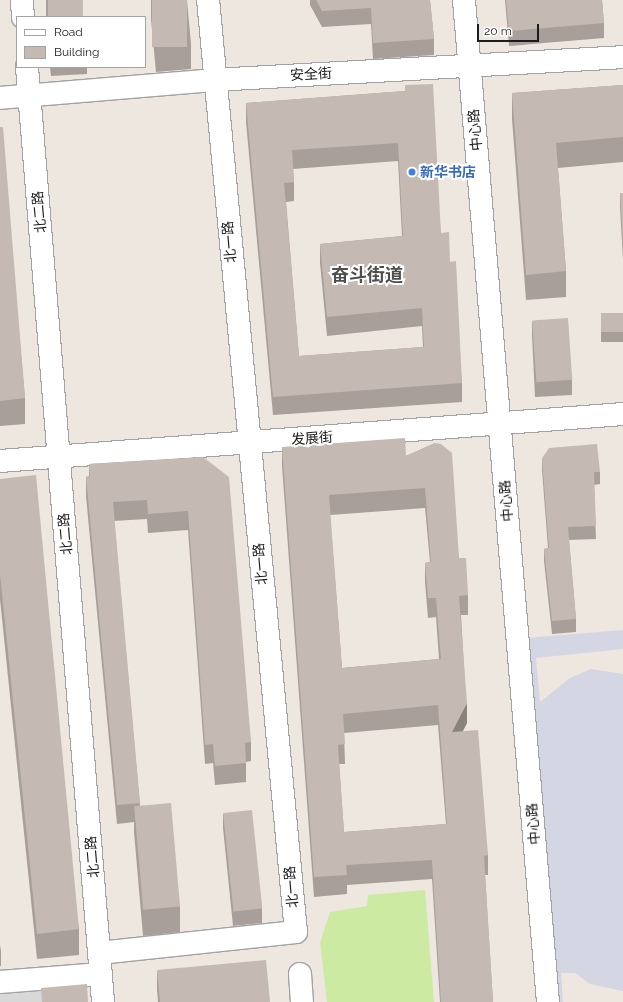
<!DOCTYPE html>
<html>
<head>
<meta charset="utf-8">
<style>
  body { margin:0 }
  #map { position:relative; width:623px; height:1002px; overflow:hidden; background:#ede7e0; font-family:Raleway,"Noto Sans SC",sans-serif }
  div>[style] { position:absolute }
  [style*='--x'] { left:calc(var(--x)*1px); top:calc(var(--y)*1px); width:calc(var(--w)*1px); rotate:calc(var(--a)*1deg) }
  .residential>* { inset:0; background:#d9d8d8 }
  .grass>* { inset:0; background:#cdeaa3 }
  .plaza>* { inset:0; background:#d4d6e3 }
  .roads { filter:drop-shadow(1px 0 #a2a2a2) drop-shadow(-1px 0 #a2a2a2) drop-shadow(0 1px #a2a2a2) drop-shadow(0 -1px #a2a2a2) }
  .minor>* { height:22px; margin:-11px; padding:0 11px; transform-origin:11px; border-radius:11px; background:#fff }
  .wall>* { inset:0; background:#a99f9a; transform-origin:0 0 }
  .shaded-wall>* { inset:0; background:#8a827d }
  .building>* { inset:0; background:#c5b9b3; transform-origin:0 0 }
  .dots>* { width:11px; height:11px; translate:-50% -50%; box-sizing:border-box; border:2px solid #fff; border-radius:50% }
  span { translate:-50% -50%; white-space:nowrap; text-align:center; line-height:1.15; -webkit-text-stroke:4px #fff; paint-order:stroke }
  .street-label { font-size:14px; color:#1b1b1b }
  .shop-label { font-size:14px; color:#366cbe; font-weight:700 }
  .left { translate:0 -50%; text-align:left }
  .district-label { font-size:18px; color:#4e4e4e; font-weight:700 }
  .legend { position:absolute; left:16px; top:16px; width:130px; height:52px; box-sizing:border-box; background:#fff; border:1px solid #a4a4a4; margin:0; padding:5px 7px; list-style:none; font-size:12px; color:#1b1b1b }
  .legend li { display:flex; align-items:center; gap:8px; height:20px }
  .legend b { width:20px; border:1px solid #a4a4a4 }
  .scale { position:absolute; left:477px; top:24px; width:62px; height:18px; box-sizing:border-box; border:2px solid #1b1b1b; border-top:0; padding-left:5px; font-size:12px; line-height:14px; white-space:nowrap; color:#1b1b1b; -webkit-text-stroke:3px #fff; paint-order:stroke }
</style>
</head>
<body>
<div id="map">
  <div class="residential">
    <div style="clip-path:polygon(0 973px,78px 1002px,0 1002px)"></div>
  </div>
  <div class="grass">
    <div style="clip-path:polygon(425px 890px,434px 1002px,327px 1002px,320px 943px,330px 912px,367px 906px,368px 895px)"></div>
  </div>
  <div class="plaza">
    <div style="clip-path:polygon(623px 630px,623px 649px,536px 658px,540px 702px,570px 678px,591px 669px,623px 674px,623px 991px,590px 984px,575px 973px,561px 973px,563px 1002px,555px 1002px,526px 638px)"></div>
  </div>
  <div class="roads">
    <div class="minor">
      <div style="--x:22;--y:0;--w:17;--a:87"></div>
      <div style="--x:464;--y:0;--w:1006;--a:85.21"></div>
      <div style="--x:27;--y:67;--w:938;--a:85.35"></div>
      <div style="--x:0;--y:98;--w:215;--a:-4.8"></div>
      <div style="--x:214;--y:80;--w:410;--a:-3.2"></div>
      <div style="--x:0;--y:461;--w:625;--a:-4.31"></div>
      <div style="--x:99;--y:953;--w:198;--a:-6.1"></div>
      <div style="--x:296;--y:932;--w:936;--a:-95.39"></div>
      <div style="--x:300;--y:974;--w:28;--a:86"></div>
      <div style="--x:0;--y:982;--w:101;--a:-4.5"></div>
    </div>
  </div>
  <div class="wall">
    <div style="left:46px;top:0;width:37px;height:17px"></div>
    <div style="clip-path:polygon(151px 0,187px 0,191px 44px,191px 69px,156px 72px,151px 19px)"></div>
    <div style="clip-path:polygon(310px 0,430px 0,434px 39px,434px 55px,373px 59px,371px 24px,322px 27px,310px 5px)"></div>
    <div style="clip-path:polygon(505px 0,602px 0,604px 23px,604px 38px,509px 46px)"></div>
    <div style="clip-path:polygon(50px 67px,87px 67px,87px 74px,51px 76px)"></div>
    <div style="clip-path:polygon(evenodd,405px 85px,441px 233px,450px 262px,462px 383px,462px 402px,273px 415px,246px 122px,246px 103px,405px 91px,405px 85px,398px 161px,402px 236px,320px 244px,320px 263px,327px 336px,422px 326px,423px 347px,299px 356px,286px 202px,294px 201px,294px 182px,293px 169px,398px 161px)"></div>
    <div style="clip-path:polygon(623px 85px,623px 162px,558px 168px,566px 271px,566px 297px,526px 300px,512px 119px,512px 93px)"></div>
    <div style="clip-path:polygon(0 127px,25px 398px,25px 424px,0 426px)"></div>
    <div style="clip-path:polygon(620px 193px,623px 193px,623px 259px,620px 208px)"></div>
    <div style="left:623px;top:313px;width:29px;height:22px;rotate:90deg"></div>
    <div style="clip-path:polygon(532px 321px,572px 380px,572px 395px,535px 397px,532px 336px)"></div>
    <div style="clip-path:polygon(evenodd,435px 443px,459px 558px,468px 595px,468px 615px,461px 615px,467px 723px,463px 731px,488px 855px,488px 875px,485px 875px,493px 1002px,440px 1002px,432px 879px,347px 885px,347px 894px,314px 897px,282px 466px,282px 447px,406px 456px,435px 443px,425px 508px,430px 562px,425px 563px,425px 582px,428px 618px,436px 617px,439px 659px,342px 668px,330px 515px,425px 508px,435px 443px,438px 725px,446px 824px,344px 832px,339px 764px,345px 764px,344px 733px,438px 725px)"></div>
    <div style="clip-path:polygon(203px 457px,251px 742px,251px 761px,246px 762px,246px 782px,215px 785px,213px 763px,205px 764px,188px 530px,148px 533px,147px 519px,114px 521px,140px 806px,180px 907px,180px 932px,143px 936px,134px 832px,134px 822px,117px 824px,86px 496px,86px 477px,89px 476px,89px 464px)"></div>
    <div style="clip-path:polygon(542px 458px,600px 472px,600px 484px,594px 485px,596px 539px,569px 540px,576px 619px,576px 632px,552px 634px,544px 561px,544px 549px,548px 548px,542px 470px)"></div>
    <div style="clip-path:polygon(0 479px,79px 929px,79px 955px,37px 959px,0 599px)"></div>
    <div style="clip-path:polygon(223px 813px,262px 908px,262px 923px,233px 926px,223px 828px)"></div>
    <div style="clip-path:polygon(0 945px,1px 951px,1px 966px,0 966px)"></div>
    <div style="clip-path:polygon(157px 970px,270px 1002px,158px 1002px,157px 989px)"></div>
  </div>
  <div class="shaded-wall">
    <div style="clip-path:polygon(467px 703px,467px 723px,452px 751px,452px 732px)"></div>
  </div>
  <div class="building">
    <div style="left:48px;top:0;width:35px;height:17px"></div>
    <div style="left:152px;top:0;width:35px;height:47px"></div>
    <div style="clip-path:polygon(316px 0,430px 0,434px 39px,373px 43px,371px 8px,322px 11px)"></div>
    <div style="clip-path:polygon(506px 0,602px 0,604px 23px,509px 31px)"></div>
    <div style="clip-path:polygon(evenodd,433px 84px,441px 233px,449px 232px,450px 262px,456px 261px,462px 383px,273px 397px,246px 103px,405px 91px,405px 85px,433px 84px,398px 143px,403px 236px,320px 244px,327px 317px,422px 308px,424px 347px,299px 356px,284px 183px,294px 182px,292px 150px,398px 143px)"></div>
    <div style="clip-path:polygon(623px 85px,623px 137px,556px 143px,566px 271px,526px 275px,512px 93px)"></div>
    <div style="clip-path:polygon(0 127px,3px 127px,25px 398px,0 401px)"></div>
    <div style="clip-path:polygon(620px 193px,623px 193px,623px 244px)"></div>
    <div style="left:623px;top:313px;width:19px;height:22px;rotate:90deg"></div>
    <div style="left:568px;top:318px;width:62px;height:36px;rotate:86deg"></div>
    <div style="clip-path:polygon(evenodd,405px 438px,406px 456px,435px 443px,441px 444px,452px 453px,459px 558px,466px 558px,468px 595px,459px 596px,467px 703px,452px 732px,478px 730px,488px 855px,484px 856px,493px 1002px,441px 1002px,432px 860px,346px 865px,347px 875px,314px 877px,282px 447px,405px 438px,425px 488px,431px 562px,425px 563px,428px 598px,436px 598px,441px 659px,342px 668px,329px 495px,425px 488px,405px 438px,438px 705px,447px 824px,344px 832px,338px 745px,345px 744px,343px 714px,438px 705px)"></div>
    <div style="clip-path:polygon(597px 444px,600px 472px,594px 472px,596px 526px,568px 527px,576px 619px,552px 621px,544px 549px,549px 548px,542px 458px,549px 448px)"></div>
    <div style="clip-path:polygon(203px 457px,229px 477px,251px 742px,245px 743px,246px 763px,215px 766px,213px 744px,205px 745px,188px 511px,148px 514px,147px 500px,113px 502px,140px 803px,117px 805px,86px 477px,90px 476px,89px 464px)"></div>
    <div style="clip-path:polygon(36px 475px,79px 929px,37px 934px,0 574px,0 479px)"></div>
    <div style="left:171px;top:803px;width:104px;height:37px;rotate:85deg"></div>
    <div style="left:252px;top:810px;width:99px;height:29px;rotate:84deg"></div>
    <div style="clip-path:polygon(266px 960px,270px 1002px,160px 1002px,157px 970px)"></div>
    <div style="clip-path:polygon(87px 984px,88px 1002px,42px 1002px,41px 988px)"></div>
  </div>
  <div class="dots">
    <div style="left:412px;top:172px;background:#3f7fe0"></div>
  </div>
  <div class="street-label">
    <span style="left:311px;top:74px;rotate:-3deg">安全街</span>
    <span style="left:475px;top:130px;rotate:-95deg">中心路</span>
    <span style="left:39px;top:212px;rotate:-95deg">北二路</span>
    <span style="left:229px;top:242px;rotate:-95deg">北一路</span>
    <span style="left:312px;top:438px;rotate:-4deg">发展街</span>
    <span style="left:506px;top:501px;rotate:-95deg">中心路</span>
    <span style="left:65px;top:534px;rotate:-95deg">北二路</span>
    <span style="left:260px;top:564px;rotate:-95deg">北一路</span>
    <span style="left:533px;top:824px;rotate:-95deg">中心路</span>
    <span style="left:92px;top:857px;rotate:-95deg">北二路</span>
    <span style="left:291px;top:887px;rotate:-95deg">北一路</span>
  </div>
  <div class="shop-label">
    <span class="left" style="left:420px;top:172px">新华书店</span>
  </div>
  <div class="district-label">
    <span style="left:367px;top:275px">奋斗街道</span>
  </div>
  <ul class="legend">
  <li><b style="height:5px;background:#fff"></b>Road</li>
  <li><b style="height:11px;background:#c5b9b3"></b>Building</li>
  </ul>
  <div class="scale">20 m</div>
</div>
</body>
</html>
